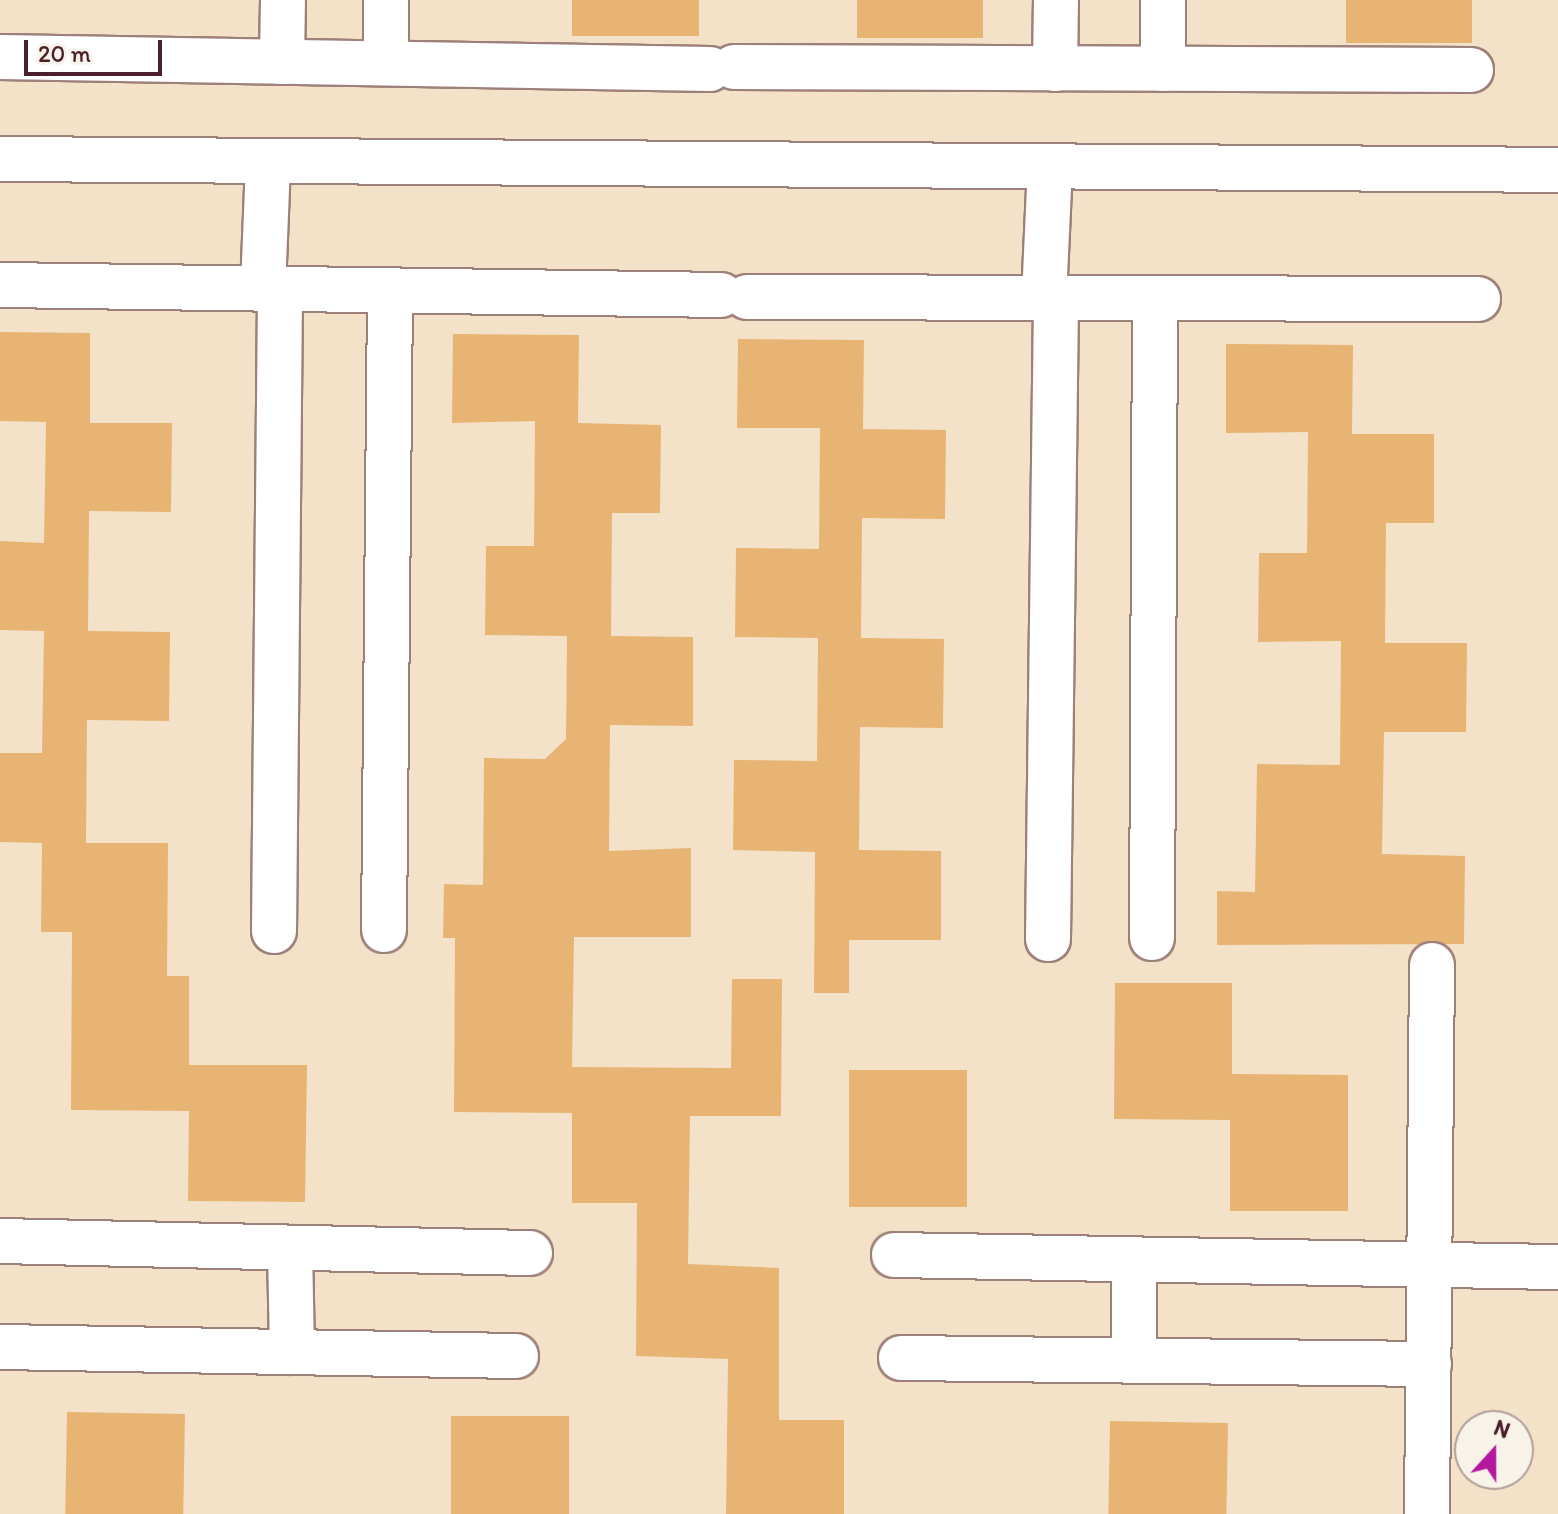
<!DOCTYPE html>
<html>
<head>
<meta charset="utf-8">
<style>
  body { margin:0 }
  #map { position:relative; width:1558px; height:1514px; overflow:hidden; background:#f3e2c8; font-family:Itim,sans-serif }
  div>[style] { position:absolute }
  [style*='--x'] { left:calc(var(--x)*1px); top:calc(var(--y)*1px); width:calc(var(--w)*1px); rotate:calc(var(--a)*1deg) }
  .building>* { inset:0; background:#e8b474; transform-origin:0 0 }
  .roads { filter:drop-shadow(2px 0 #9e807a) drop-shadow(-2px 0 #9e807a) drop-shadow(0 2px #9e807a) drop-shadow(0 -2px #9e807a) }
  .minor>* { height:44px; margin:-22px; padding:0 22px; transform-origin:22px; border-radius:22px; background:#fff }
  span { translate:-50% -50%; white-space:nowrap; text-align:center; line-height:1.15; -webkit-text-stroke:8px #f7f3e8; paint-order:stroke }
  .north { position:absolute; left:1454px; top:1410px; width:80px; height:80px; box-sizing:border-box; background:#f7f3e8; border:2px solid #b29e9c; border-radius:50%; rotate:21deg; font-size:22px; font-weight:700; line-height:32px; text-align:center; color:#4a1f2b }
  .north::after { content:''; display:block; margin:auto; width:28px; height:36px; background:#b5179e; clip-path:polygon(50% 0,100% 100%,50% 72%,0 100%) }
  .scale { position:absolute; left:24px; top:40px; width:138px; height:36px; box-sizing:border-box; border:4px solid #4a1f2b; border-top:0; padding-left:10px; font-size:24px; line-height:28px; white-space:nowrap; color:#4a1f2b; -webkit-text-stroke:6px #f7f3e8; paint-order:stroke }
</style>
</head>
<body>
<div id="map">
  <div class="building">
    <div style="left:572px;top:0;width:127px;height:36px"></div>
    <div style="left:857px;top:0;width:126px;height:38px"></div>
    <div style="left:1346px;top:0;width:126px;height:43px"></div>
    <div style="clip-path:polygon(0 332px,90px 333px,90px 423px,172px 423px,171px 512px,89px 511px,88px 631px,170px 632px,169px 721px,87px 720px,86px 843px,168px 843px,167px 976px,189px 976px,189px 1065px,307px 1065px,305px 1202px,188px 1201px,189px 1111px,71px 1110px,72px 932px,41px 932px,42px 843px,0 842px,0 753px,42px 753px,44px 631px,0 630px,0 541px,44px 543px,46px 422px,0 421px)"></div>
    <div style="clip-path:polygon(453px 334px,579px 335px,578px 423px,661px 425px,660px 513px,612px 513px,611px 636px,693px 637px,693px 726px,610px 725px,609px 851px,691px 848px,691px 937px,574px 937px,572px 1067px,731px 1068px,732px 979px,782px 979px,781px 1116px,690px 1116px,688px 1264px,779px 1268px,779px 1420px,844px 1420px,844px 1514px,726px 1514px,728px 1359px,636px 1356px,637px 1203px,572px 1203px,572px 1113px,454px 1112px,455px 938px,443px 938px,444px 884px,483px 885px,484px 758px,545px 759px,566px 739px,567px 636px,485px 635px,486px 546px,534px 546px,535px 421px,452px 423px)"></div>
    <div style="clip-path:polygon(738px 339px,864px 340px,863px 429px,946px 430px,945px 519px,862px 518px,861px 638px,944px 639px,943px 728px,860px 727px,859px 850px,941px 851px,941px 940px,849px 940px,849px 993px,814px 993px,815px 852px,733px 850px,734px 760px,817px 761px,818px 638px,735px 637px,736px 548px,819px 549px,820px 428px,737px 428px)"></div>
    <div style="clip-path:polygon(1226px 344px,1353px 345px,1352px 434px,1434px 434px,1434px 523px,1386px 523px,1385px 643px,1467px 643px,1466px 732px,1384px 732px,1382px 854px,1465px 856px,1464px 944px,1217px 945px,1217px 891px,1255px 892px,1257px 764px,1340px 765px,1341px 641px,1258px 642px,1259px 553px,1307px 553px,1308px 432px,1226px 433px)"></div>
    <div style="clip-path:polygon(1115px 983px,1232px 983px,1232px 1074px,1348px 1075px,1348px 1211px,1230px 1211px,1230px 1120px,1114px 1119px)"></div>
    <div style="left:849px;top:1070px;width:118px;height:137px"></div>
    <div style="left:67px;top:1412px;width:118px;height:102px;rotate:1deg"></div>
    <div style="left:451px;top:1416px;width:118px;height:98px"></div>
    <div style="left:1110px;top:1421px;width:118px;height:93px;rotate:1deg"></div>
  </div>
  <div class="roads">
    <div class="minor">
      <div style="--x:0;--y:57;--w:710;--a:0.97"></div>
      <div style="--x:282;--y:62;--w:62;--a:-89.1"></div>
      <div style="--x:386;--y:63;--w:63;--a:-90"></div>
      <div style="--x:734;--y:67;--w:737;--a:0.23"></div>
      <div style="--x:1055;--y:69;--w:69;--a:-89.2"></div>
      <div style="--x:1163;--y:69;--w:69;--a:-90"></div>
      <div style="--x:0;--y:159;--w:1558;--a:0.4"></div>
      <div style="--x:0;--y:285;--w:721;--a:0.79"></div>
      <div style="--x:263;--y:288;--w:124;--a:-87.7"></div>
      <div style="--x:747;--y:297;--w:731;--a:0.16"></div>
      <div style="--x:1044;--y:298;--w:131;--a:-87.4"></div>
      <div style="--x:384;--y:930;--w:640;--a:-89.46"></div>
      <div style="--x:274;--y:931;--w:642;--a:-89.46"></div>
      <div style="--x:1152;--y:938;--w:640;--a:-89.73"></div>
      <div style="--x:1048;--y:939;--w:641;--a:-89.28"></div>
      <div style="--x:0;--y:1241;--w:530;--a:1.3"></div>
      <div style="--x:290;--y:1248;--w:104;--a:88.9"></div>
      <div style="--x:894;--y:1255;--w:664;--a:1.04"></div>
      <div style="--x:0;--y:1347;--w:516;--a:1"></div>
      <div style="--x:901;--y:1358;--w:528;--a:0.65"></div>
      <div style="--x:1134;--y:1360;--w:101;--a:-90"></div>
      <div style="--x:1427;--y:1514;--w:549;--a:-89.48"></div>
    </div>
  </div>
  <div class="north">N</div>
  <div class="scale">20 m</div>
</div>
</body>
</html>
